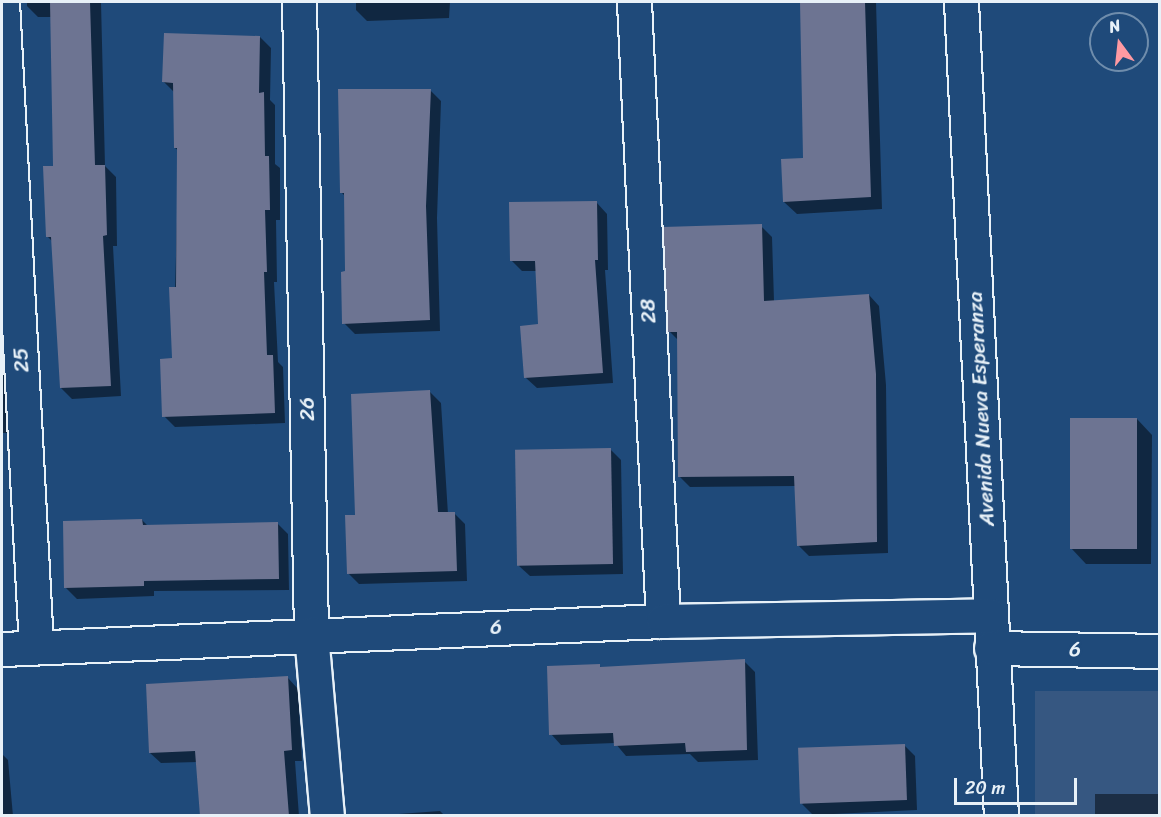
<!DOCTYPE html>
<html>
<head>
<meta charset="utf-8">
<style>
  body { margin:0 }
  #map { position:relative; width:1161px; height:817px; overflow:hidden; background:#1f4a7a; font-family:Sriracha,sans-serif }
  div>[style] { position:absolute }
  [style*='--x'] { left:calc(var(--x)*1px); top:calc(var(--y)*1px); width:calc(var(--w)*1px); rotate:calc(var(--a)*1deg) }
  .built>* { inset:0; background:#365781; transform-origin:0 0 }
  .shadow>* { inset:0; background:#0007; transform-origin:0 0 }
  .building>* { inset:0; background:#6d7492; transform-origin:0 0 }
  .roads { filter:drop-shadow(2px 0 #e8f1f8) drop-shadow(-2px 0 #e8f1f8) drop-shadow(0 2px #e8f1f8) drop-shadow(0 -2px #e8f1f8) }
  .minor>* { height:33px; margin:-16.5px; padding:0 16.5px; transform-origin:16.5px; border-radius:16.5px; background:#1f4a7a }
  span { translate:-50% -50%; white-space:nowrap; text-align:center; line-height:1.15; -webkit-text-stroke:4.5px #1f4a7a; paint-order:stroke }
  .street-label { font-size:21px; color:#e8f1f8 }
  .frame { position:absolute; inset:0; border:3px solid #e8f1f8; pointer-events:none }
  .north { position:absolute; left:1089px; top:12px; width:60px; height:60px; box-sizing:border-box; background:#1f4a7a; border:2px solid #6f8dac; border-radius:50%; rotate:345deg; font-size:16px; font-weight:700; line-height:24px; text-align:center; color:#e8f1f8 }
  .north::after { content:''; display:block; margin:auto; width:21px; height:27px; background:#ff9aa2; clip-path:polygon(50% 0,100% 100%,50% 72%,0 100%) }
  .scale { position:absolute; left:954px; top:778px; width:123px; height:27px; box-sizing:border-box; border:3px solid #e8f1f8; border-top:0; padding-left:8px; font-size:18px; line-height:21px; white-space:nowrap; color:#e8f1f8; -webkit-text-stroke:4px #1f4a7a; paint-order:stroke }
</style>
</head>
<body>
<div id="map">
  <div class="built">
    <div style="left:1035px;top:691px;width:124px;height:124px"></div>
  </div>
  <div class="shadow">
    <div style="clip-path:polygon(27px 2px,101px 2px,105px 166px,116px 177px,117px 246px,113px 246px,121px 396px,72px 399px,61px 388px,53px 242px,47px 236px,54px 168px,51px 17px,38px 17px,27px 6px)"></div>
    <div style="clip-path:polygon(356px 2px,450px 2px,449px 18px,367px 21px,356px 10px)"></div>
    <div style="clip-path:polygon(801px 2px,876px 2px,882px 209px,797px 214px,784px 202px,804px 159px)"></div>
    <div style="clip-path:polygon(260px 37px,271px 48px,270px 100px,275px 105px,275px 164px,280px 168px,280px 220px,276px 220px,277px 282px,274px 282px,278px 362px,283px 367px,285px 423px,175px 427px,164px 416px,173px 360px,179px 151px,175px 148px,175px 93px,164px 82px)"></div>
    <div style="clip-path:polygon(430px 90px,441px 101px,437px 218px,440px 331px,355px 334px,344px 323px,347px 273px,345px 196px,342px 193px)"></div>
    <div style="clip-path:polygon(597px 203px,607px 214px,608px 270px,605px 270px,613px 383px,537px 388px,526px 378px,539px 326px,537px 271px,522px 271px,511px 260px)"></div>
    <div style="clip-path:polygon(761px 226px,772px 237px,774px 301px,869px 295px,879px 306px,886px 385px,888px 553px,809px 556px,798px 545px,796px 486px,690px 487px,679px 476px,678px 340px,670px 332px)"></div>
    <div style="clip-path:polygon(2px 319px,9px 433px,2px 433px)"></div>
    <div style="clip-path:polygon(430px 392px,441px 403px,448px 514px,454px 513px,465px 524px,467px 581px,359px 584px,348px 573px,357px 516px)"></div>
    <div style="clip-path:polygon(1137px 419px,1152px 435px,1151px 564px,1086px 564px,1071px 548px)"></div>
    <div style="clip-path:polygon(610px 449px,621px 460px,623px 574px,530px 576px,519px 566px)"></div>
    <div style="clip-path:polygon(142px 520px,148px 526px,277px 523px,288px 534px,289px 590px,154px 591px,154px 596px,77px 599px,66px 588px)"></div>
    <div style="clip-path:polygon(744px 661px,755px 672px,758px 760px,698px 762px,690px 754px,626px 756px,615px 743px,561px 745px,551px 734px,599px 666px,602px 668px)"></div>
    <div style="clip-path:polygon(288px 678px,298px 689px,302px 761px,295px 761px,299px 816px,202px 816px,198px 762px,161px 763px,150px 753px)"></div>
    <div style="clip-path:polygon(904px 745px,915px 756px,917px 810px,813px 815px,802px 804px)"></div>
    <div style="clip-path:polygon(2px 754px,8px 760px,13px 816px,2px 816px)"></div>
    <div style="left:1160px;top:794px;width:22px;height:65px;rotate:90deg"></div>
    <div style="clip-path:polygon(440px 811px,445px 816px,371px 816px)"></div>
  </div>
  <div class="building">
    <div style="clip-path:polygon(50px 2px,90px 2px,95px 165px,105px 165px,107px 235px,103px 236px,111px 386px,60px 388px,51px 237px,46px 237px,43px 166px,53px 166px)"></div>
    <div style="clip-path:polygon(800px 2px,865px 2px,871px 197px,783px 202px,781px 159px,803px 158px)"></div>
    <div style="clip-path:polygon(164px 33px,260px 36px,259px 93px,264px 92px,265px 156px,269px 156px,270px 210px,265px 210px,267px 272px,264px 272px,267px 355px,273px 355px,275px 413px,162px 417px,160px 359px,172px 358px,169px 287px,176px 287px,177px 148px,174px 148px,173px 83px,162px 82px)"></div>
    <div style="clip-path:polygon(338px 89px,431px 89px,426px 206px,430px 320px,342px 324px,341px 272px,345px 271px,344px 193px,340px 193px)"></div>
    <div style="clip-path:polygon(597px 201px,598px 260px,595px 260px,603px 373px,524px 378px,520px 326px,538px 324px,535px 261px,510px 261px,509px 202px)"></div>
    <div style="clip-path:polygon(762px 224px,764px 301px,869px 294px,876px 374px,877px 542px,797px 546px,794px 476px,678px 477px,677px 332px,668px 332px,663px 227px)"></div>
    <div style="clip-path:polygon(430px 390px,438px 512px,455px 512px,457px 571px,347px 574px,345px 515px,355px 515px,351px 394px)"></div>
    <div style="left:1070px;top:418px;width:67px;height:131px"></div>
    <div style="left:611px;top:448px;width:116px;height:96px;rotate:89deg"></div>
    <div style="clip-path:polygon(142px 519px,143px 525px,278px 522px,279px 579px,144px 581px,144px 586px,64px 588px,63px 521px)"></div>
    <div style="clip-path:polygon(745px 659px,747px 750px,686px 752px,685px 743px,614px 746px,613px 733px,549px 735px,547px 666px,600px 664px,600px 667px)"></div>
    <div style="clip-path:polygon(288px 676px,292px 750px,284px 751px,289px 816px,200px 816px,195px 751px,149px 753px,146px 684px)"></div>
    <div style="left:905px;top:744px;width:56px;height:107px;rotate:88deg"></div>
  </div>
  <div class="roads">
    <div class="minor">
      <div style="--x:2;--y:2;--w:646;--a:86.98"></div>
      <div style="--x:299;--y:2;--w:632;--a:88.91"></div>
      <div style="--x:311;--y:634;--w:183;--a:85"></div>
      <div style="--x:634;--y:2;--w:620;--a:87.32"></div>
      <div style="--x:961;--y:2;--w:815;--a:87.19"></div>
      <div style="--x:991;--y:648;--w:169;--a:1"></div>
      <div style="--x:2;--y:649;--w:662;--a:-2.43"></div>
      <div style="--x:663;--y:621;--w:328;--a:-1"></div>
    </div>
  </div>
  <div class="street-label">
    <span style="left:648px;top:311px;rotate:-93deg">28</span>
    <span style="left:21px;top:360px;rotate:-93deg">25</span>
    <span style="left:307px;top:409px;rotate:-91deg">26</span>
    <span style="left:981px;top:409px;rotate:-93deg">Avenida Nueva Esperanza</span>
    <span style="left:496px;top:627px;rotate:-2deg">6</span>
    <span style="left:1075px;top:649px;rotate:1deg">6</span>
  </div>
  <div class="frame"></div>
  <div class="north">N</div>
  <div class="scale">20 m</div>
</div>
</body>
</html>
